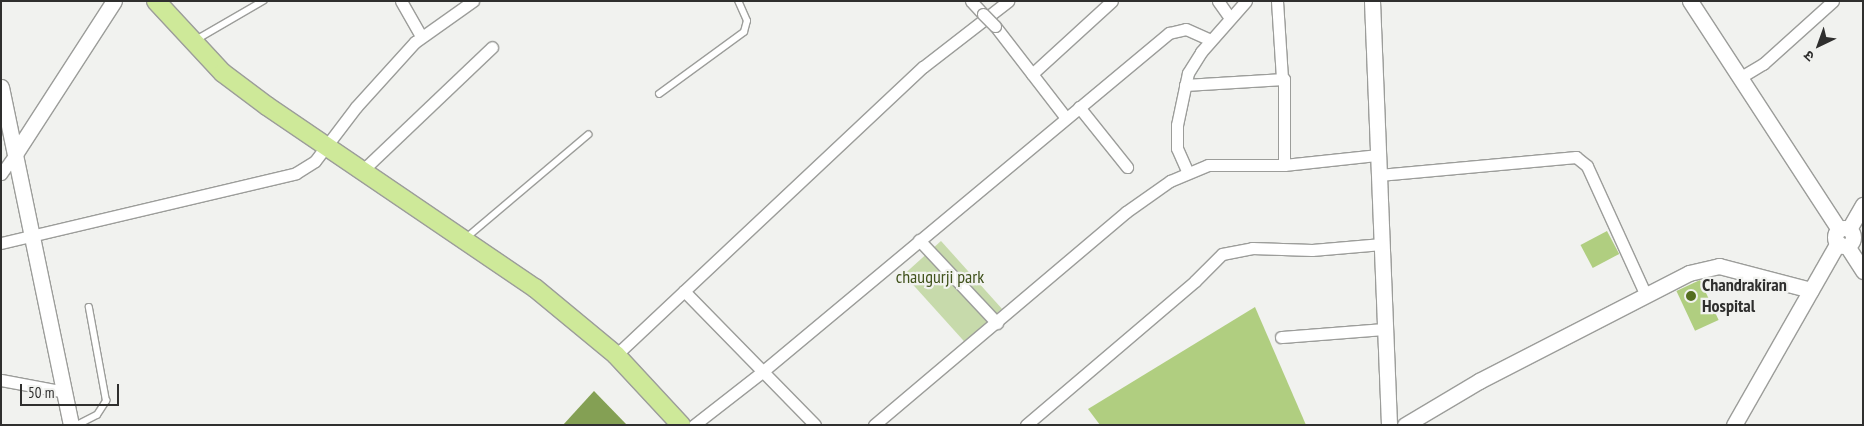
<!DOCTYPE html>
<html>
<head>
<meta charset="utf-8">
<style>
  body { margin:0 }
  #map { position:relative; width:1864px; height:426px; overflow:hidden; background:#f1f2ef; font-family:"PT Sans Narrow","Noto Sans Devanagari",sans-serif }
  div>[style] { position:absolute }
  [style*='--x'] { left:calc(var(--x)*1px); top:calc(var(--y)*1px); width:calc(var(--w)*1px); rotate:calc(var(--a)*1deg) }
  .green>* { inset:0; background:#c7daab; transform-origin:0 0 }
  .water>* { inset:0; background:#84a054 }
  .building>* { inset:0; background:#b0ce80; transform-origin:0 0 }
  .roads { filter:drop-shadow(1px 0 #9c9d9a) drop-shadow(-1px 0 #9c9d9a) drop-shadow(0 1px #9c9d9a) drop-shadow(0 -1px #9c9d9a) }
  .lane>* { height:5.5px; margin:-2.75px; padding:0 2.75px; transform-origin:2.75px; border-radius:2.75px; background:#fff }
  .street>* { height:11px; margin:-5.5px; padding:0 5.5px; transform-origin:5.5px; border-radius:5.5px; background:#fff }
  .secondary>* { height:15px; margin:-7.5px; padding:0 7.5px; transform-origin:7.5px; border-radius:7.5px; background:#fff }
  .secondary>.ring { margin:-7.5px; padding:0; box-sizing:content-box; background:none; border:15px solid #fff; border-radius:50% }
  .primary>* { height:18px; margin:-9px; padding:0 9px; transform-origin:9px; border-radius:9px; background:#cee999 }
  .bridges { filter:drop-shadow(1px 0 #9c9d9a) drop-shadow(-1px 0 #9c9d9a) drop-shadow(0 1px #9c9d9a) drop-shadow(0 -1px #9c9d9a) }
  .street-bridge>* { height:11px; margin:-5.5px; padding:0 5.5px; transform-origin:5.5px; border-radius:5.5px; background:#fff }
  .dots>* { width:14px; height:14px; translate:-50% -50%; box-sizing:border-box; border:2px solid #f1f2ef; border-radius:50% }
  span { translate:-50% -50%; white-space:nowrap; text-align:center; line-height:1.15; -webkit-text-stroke:4.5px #f1f2ef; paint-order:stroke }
  .park-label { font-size:18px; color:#41531d }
  .poi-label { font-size:18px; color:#2f2f2e; font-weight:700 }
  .left { translate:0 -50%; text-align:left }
  .frame { position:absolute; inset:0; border:2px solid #2f2f2e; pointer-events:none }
  .north { position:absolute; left:1794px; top:20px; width:50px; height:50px; -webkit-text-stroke:4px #f1f2ef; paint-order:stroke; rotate:222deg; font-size:14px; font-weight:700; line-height:20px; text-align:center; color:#2f2f2e }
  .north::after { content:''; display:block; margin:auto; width:18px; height:22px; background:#2f2f2e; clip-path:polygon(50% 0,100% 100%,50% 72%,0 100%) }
  .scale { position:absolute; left:20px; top:384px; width:99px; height:22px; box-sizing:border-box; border:2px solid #2f2f2e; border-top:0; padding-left:6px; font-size:15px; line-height:18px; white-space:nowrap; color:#2f2f2e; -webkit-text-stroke:4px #f1f2ef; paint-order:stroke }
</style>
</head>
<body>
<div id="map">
  <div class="green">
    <div style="left:941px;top:241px;width:91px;height:50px;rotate:48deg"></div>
  </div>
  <div class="water">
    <div style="clip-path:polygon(594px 391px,627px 425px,563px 425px)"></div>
  </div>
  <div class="building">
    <div style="left:1607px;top:231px;width:26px;height:30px;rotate:62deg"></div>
    <div style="left:1700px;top:280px;width:44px;height:26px;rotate:65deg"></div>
    <div style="clip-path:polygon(1255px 307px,1306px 425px,1100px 425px,1088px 409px)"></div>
  </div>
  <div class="roads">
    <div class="lane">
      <div style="--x:196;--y:40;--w:78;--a:-30.2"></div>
      <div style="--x:659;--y:94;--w:105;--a:-36.1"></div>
      <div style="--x:744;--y:32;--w:11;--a:-75"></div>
      <div style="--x:747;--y:21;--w:22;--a:-114"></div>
      <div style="--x:466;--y:238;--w:160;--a:-40.2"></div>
      <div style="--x:77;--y:425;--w:22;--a:-27"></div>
      <div style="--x:97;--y:415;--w:17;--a:-57"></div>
      <div style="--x:106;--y:401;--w:95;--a:-100.4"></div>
    </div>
    <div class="street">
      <div style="--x:401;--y:1;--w:40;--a:60.3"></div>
      <div style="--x:971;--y:1;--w:18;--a:47"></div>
      <div style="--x:1218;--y:1;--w:21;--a:55"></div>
      <div style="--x:1277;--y:1;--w:77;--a:86.3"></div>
      <div style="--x:995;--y:26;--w:116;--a:52.3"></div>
      <div style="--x:1032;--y:74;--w:108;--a:-42.4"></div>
      <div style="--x:1741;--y:77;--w:26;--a:-31"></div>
      <div style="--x:1763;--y:64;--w:94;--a:-42"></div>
      <div style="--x:1185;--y:85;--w:99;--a:-3.5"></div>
      <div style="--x:1284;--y:79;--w:86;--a:90"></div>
      <div style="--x:1079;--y:107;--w:77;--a:51.3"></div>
      <div style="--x:363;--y:170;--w:178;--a:-43.6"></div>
      <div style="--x:1188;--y:173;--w:27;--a:-114"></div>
      <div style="--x:1177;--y:148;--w:23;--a:-90"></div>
      <div style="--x:1177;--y:125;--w:53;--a:-78.1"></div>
      <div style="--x:1188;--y:73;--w:25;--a:-58"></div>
      <div style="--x:1201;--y:52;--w:68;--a:-48.6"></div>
      <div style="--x:1;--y:174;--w:24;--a:-55"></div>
      <div style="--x:1379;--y:175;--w:198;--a:-5.2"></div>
      <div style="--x:1576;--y:157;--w:14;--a:39"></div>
      <div style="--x:1587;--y:166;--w:140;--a:65.5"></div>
      <div style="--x:919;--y:240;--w:114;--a:46.8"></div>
      <div style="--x:1;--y:243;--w:303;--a:-13.3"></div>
      <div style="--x:296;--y:173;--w:22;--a:-32"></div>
      <div style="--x:315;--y:161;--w:68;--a:-52.8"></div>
      <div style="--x:356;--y:107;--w:88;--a:-47.8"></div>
      <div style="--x:415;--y:42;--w:71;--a:-35.3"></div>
      <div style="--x:684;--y:291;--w:187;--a:45.6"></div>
      <div style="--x:1281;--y:337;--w:104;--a:-4.4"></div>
      <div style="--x:616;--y:355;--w:421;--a:-43.2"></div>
      <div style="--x:923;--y:67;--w:108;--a:-37.8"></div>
      <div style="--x:1;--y:380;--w:65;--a:10.6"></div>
      <div style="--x:694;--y:425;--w:86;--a:-37.9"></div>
      <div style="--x:762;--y:372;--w:530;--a:-39.79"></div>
      <div style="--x:1169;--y:33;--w:17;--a:-13"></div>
      <div style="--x:1186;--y:29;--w:27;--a:24"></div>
      <div style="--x:874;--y:425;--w:330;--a:-40.2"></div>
      <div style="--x:1126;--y:212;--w:54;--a:-35.2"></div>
      <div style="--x:1170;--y:181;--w:41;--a:-22.8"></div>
      <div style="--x:1208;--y:165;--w:76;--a:0"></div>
      <div style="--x:1284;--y:165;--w:95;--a:-6.1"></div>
      <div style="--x:1026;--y:425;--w:222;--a:-40.4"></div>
      <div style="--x:1195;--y:281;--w:38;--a:-45"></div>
      <div style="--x:1222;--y:254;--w:31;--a:-11"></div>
      <div style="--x:1252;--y:248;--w:60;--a:1.9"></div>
      <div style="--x:1312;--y:250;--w:70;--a:-4.9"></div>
    </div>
    <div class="secondary">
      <div style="--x:1372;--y:1;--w:424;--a:87.7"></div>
      <div style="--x:1690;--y:1;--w:273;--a:56.9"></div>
      <div style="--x:1;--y:87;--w:345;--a:78.3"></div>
      <div style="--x:15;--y:154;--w:182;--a:-57.1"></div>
      <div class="ring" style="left:1835px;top:228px;width:3px;height:3px"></div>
      <div style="--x:1849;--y:229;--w:28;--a:-60"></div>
      <div style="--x:1847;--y:246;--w:30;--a:57"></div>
      <div style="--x:1405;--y:425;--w:86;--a:-30.7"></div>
      <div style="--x:1479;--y:381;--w:236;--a:-27.2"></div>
      <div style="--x:1689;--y:273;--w:31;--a:-13"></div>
      <div style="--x:1719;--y:266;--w:95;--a:14.6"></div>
      <div style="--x:1734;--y:425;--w:210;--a:-60.3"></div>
    </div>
    <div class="primary">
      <div style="--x:156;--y:1;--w:98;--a:47.1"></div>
      <div style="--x:223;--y:73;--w:55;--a:36.9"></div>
      <div style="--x:267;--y:106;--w:324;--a:34.2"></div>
      <div style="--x:535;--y:288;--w:105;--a:39.6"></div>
      <div style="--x:616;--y:355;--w:96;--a:47.1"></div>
    </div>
  </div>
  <div class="bridges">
    <div class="street-bridge">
      <div style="--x:983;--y:14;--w:17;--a:45"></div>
    </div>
  </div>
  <div class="dots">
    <div style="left:1691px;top:296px;background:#546e20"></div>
  </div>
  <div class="park-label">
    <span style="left:940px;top:277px">chaugurji park</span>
  </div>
  <div class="poi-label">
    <span class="left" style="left:1702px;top:296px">Chandrakiran<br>Hospital</span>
  </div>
  <div class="frame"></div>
  <div class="north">उ</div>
  <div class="scale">50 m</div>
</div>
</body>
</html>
